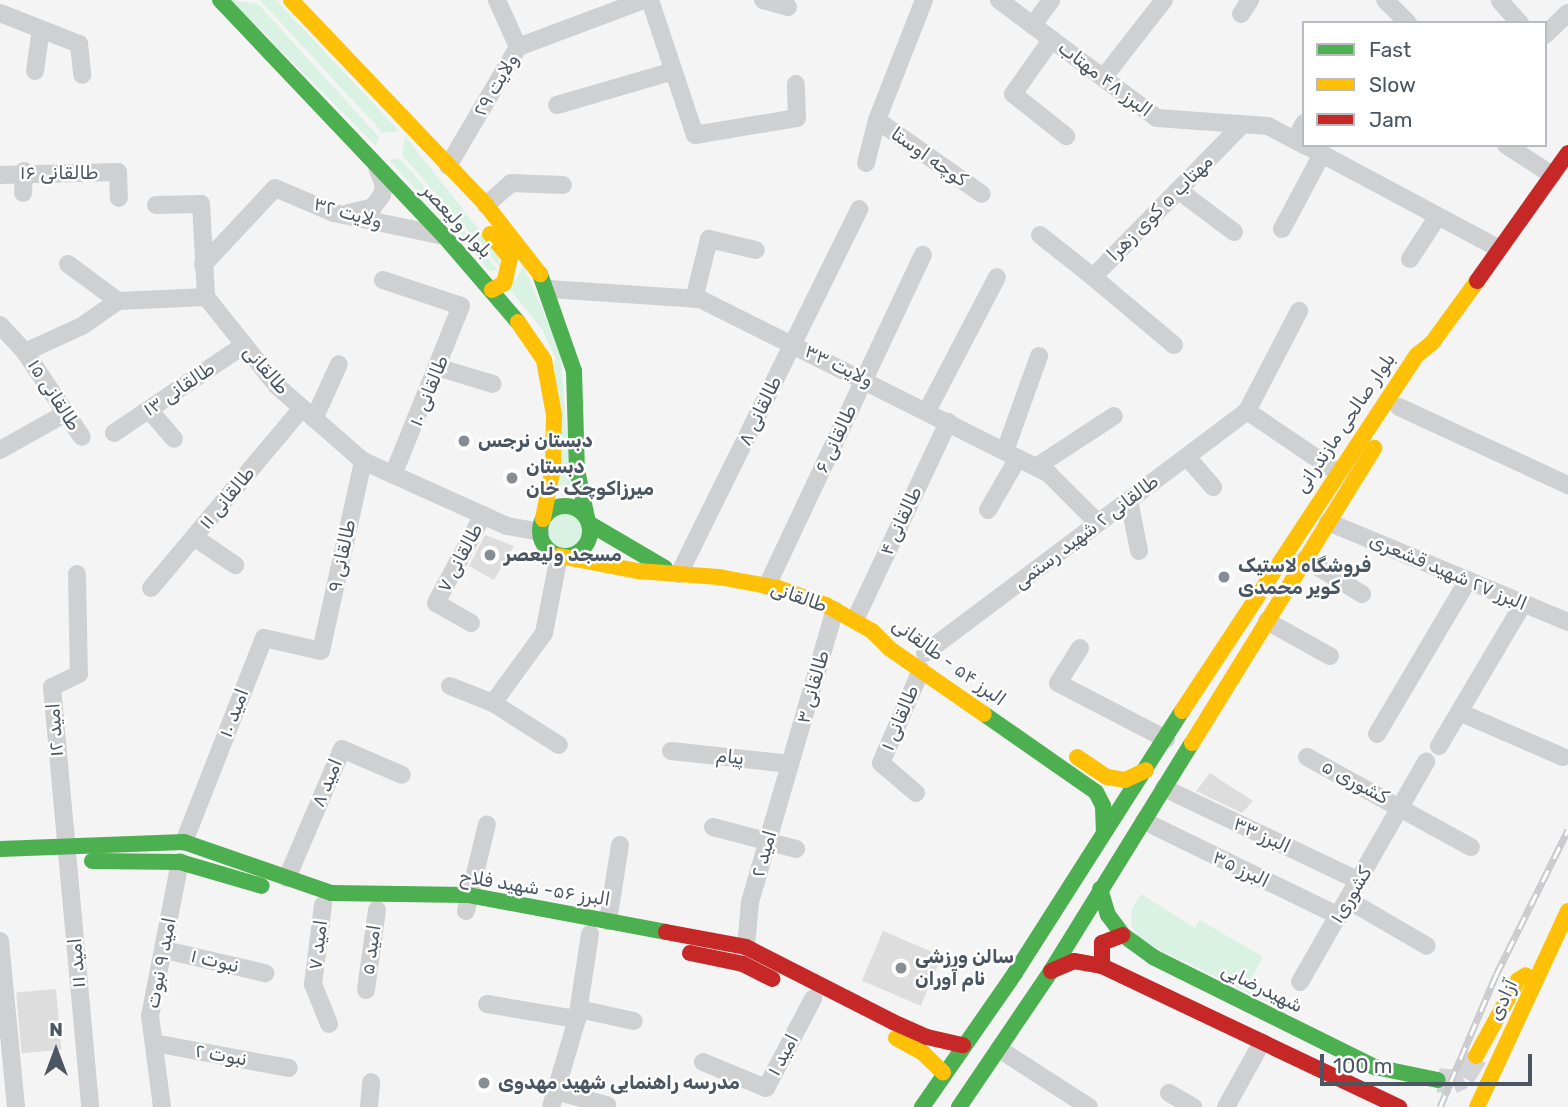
<!DOCTYPE html>
<html>
<head>
<meta charset="utf-8">
<style>
  body { margin:0 }
  #map { position:relative; width:1568px; height:1107px; overflow:hidden; background:#f4f4f4; font-family:Rubik,Cairo,sans-serif }
  div>[style] { position:absolute }
  [style*='--x'] { left:calc(var(--x)*1px); top:calc(var(--y)*1px); width:calc(var(--w)*1px); rotate:calc(var(--a)*1deg) }
  .green>* { inset:0; background:#d9f2e3 }
  .round { border-radius:50% }
  .building>* { inset:0; background:#ddddde; transform-origin:0 0 }
  .secondary-tunnel>* { height:24px; margin-top:-12px; transform-origin:0; background:repeating-linear-gradient(90deg,#d2d4d7 0 24px,transparent 0 36px) }
  .street>* { height:18px; margin:-9px; padding:0 9px; transform-origin:9px; border-radius:9px; background:#ced0d2 }
  .fast>* { height:16px; margin:-8px; padding:0 8px; transform-origin:8px; border-radius:8px; background:#4caf50 }
  .fast>.ring { margin:-8px; padding:0; box-sizing:content-box; background:none; border:16px solid #4caf50; border-radius:50% }
  .slow>* { height:16px; margin:-8px; padding:0 8px; transform-origin:8px; border-radius:8px; background:#ffc107 }
  .jam>* { height:16px; margin:-8px; padding:0 8px; transform-origin:8px; border-radius:8px; background:#c62828 }
  .rail>* { height:7px; margin-top:-3.5px; transform-origin:0; background:repeating-linear-gradient(90deg,#fff 0 13px,#c9cacc 0 26px); box-sizing:border-box; border-block:2px solid #c9cacc }
  .dots>* { width:19px; height:19px; translate:-50% -50%; box-sizing:border-box; border:4px solid #fff; border-radius:50% }
  span { translate:-50% -50%; white-space:nowrap; text-align:center; line-height:1.15; -webkit-text-stroke:5px #fff; paint-order:stroke }
  .street-label { font-size:19px; color:#4a5661 }
  .poi-label { font-size:19px; color:#4a5661; font-weight:700 }
  .left { translate:0 -50%; text-align:left }
  .legend { position:absolute; left:1302px; top:21px; width:245px; height:126px; box-sizing:border-box; background:#fff; border:2px solid #b7bbc0; margin:0; padding:9px 12px; list-style:none; font-size:21px; color:#4a5661 }
  .legend li { display:flex; align-items:center; gap:14px; height:35px }
  .legend b { width:35px; border:2px solid #b7bbc0 }
  .north { position:absolute; left:21px; top:1016px; width:70px; height:70px; -webkit-text-stroke:5px #fff; paint-order:stroke; rotate:0deg; font-size:19px; font-weight:700; line-height:28px; text-align:center; color:#4a5661 }
  .north::after { content:''; display:block; margin:auto; width:24px; height:32px; background:#4a5661; clip-path:polygon(50% 0,100% 100%,50% 72%,0 100%) }
  .scale { position:absolute; left:1320px; top:1054px; width:212px; height:32px; box-sizing:border-box; border:4px solid #4a5661; border-top:0; padding-left:9px; font-size:21px; line-height:24px; white-space:nowrap; color:#4a5661; -webkit-text-stroke:5px #fff; paint-order:stroke }
</style>
</head>
<body>
<div id="map">
  <div class="green">
    <div style="clip-path:polygon(231px 0,258px 4px,379px 137px,376px 146px)"></div>
    <div style="clip-path:polygon(260px 0,276px 0,399px 131px,383px 133px)"></div>
    <div style="clip-path:polygon(405px 136px,499px 255px,500px 267px,402px 155px)"></div>
    <div style="clip-path:polygon(399px 158px,434px 197px,498px 270px,490px 271px,389px 160px)"></div>
    <div style="clip-path:polygon(524px 267px,560px 350px,571px 486px,555px 485px,555px 358px,542px 329px,509px 289px)"></div>
    <div class="round" style="left:547px;top:513px;width:36px;height:36px"></div>
    <div style="clip-path:polygon(1141px 894px,1195px 928px,1200px 920px,1263px 957px,1250px 980px,1292px 1008px,1290px 1013px,1140px 940px,1131px 925px,1132px 909px)"></div>
  </div>
  <div class="building">
    <div style="clip-path:polygon(485px 535px,514px 546px,494px 580px,469px 566px)"></div>
    <div style="clip-path:polygon(1210px 773px,1253px 801px,1242px 813px,1196px 791px)"></div>
    <div style="left:883px;top:931px;width:64px;height:54px;rotate:23deg"></div>
    <div style="left:56px;top:989px;width:61px;height:40px;rotate:85deg"></div>
  </div>
  <div class="secondary-tunnel">
    <div style="--x:1438;--y:1080;--w:14;--a:8"></div>
    <div style="--x:1452;--y:1082;--w:12;--a:-24"></div>
    <div style="--x:1463;--y:1077;--w:25;--a:-58"></div>
  </div>
  <div class="street">
    <div style="--x:497;--y:0;--w:51;--a:65.9"></div>
    <div style="--x:650;--y:0;--w:142;--a:71.6"></div>
    <div style="--x:695;--y:135;--w:103;--a:-9.5"></div>
    <div style="--x:797;--y:118;--w:34;--a:-92"></div>
    <div style="--x:763;--y:0;--w:26;--a:16"></div>
    <div style="--x:999;--y:0;--w:197;--a:36.8"></div>
    <div style="--x:1157;--y:118;--w:111;--a:4.1"></div>
    <div style="--x:1268;--y:126;--w:41;--a:27.8"></div>
    <div style="--x:1385;--y:0;--w:33;--a:45"></div>
    <div style="--x:1500;--y:1;--w:30;--a:48"></div>
    <div style="--x:0;--y:13;--w:85;--a:21.4"></div>
    <div style="--x:79;--y:44;--w:31;--a:84"></div>
    <div style="--x:1241;--y:14;--w:17;--a:-57"></div>
    <div style="--x:1033;--y:25;--w:31;--a:-54"></div>
    <div style="--x:1545;--y:35;--w:32;--a:-44"></div>
    <div style="--x:1052;--y:39;--w:67;--a:125.3"></div>
    <div style="--x:1013;--y:94;--w:68;--a:38.4"></div>
    <div style="--x:35;--y:71;--w:42;--a:-81.9"></div>
    <div style="--x:1103;--y:78;--w:99;--a:-52"></div>
    <div style="--x:557;--y:105;--w:121;--a:-16.3"></div>
    <div style="--x:877;--y:120;--w:128;--a:35.2"></div>
    <div style="--x:1295;--y:140;--w:19;--a:-62"></div>
    <div style="--x:1305;--y:145;--w:219;--a:28.1"></div>
    <div style="--x:1506;--y:145;--w:55;--a:33.1"></div>
    <div style="--x:866;--y:163;--w:44;--a:-75.7"></div>
    <div style="--x:877;--y:120;--w:129;--a:-68.6"></div>
    <div style="--x:448;--y:166;--w:138;--a:-59.5"></div>
    <div style="--x:518;--y:47;--w:134;--a:-20.5"></div>
    <div style="--x:0;--y:175;--w:118;--a:-1.5"></div>
    <div style="--x:118;--y:172;--w:26;--a:88"></div>
    <div style="--x:1178;--y:190;--w:70;--a:36.9"></div>
    <div style="--x:23;--y:193;--w:22;--a:-87"></div>
    <div style="--x:156;--y:205;--w:45;--a:-1.3"></div>
    <div style="--x:201;--y:204;--w:93;--a:86.9"></div>
    <div style="--x:486;--y:205;--w:33;--a:-41"></div>
    <div style="--x:511;--y:183;--w:52;--a:2.2"></div>
    <div style="--x:348;--y:213;--w:26;--a:-13"></div>
    <div style="--x:373;--y:207;--w:15;--a:-53"></div>
    <div style="--x:382;--y:195;--w:10;--a:-79"></div>
    <div style="--x:384;--y:185;--w:18;--a:-112"></div>
    <div style="--x:1282;--y:229;--w:85;--a:-61.9"></div>
    <div style="--x:1040;--y:235;--w:68;--a:38.4"></div>
    <div style="--x:1410;--y:259;--w:51;--a:-56.9"></div>
    <div style="--x:68;--y:264;--w:62;--a:36.5"></div>
    <div style="--x:203;--y:265;--w:105;--a:-46.9"></div>
    <div style="--x:275;--y:188;--w:64;--a:23"></div>
    <div style="--x:334;--y:213;--w:112;--a:11.8"></div>
    <div style="--x:383;--y:280;--w:82;--a:18.4"></div>
    <div style="--x:461;--y:306;--w:182;--a:111.9"></div>
    <div style="--x:549;--y:289;--w:151;--a:3.8"></div>
    <div style="--x:700;--y:299;--w:390;--a:26.6"></div>
    <div style="--x:1049;--y:474;--w:69;--a:45"></div>
    <div style="--x:694;--y:299;--w:62;--a:-76"></div>
    <div style="--x:709;--y:239;--w:48;--a:13.2"></div>
    <div style="--x:0;--y:325;--w:37;--a:47"></div>
    <div style="--x:25;--y:352;--w:63;--a:-24.5"></div>
    <div style="--x:82;--y:326;--w:44;--a:-34.8"></div>
    <div style="--x:118;--y:301;--w:88;--a:-2.6"></div>
    <div style="--x:206;--y:297;--w:114;--a:51.4"></div>
    <div style="--x:277;--y:386;--w:114;--a:41.1"></div>
    <div style="--x:363;--y:461;--w:158;--a:24.3"></div>
    <div style="--x:507;--y:526;--w:34;--a:10"></div>
    <div style="--x:1174;--y:345;--w:106;--a:-140"></div>
    <div style="--x:1093;--y:277;--w:214;--a:-45.6"></div>
    <div style="--x:25;--y:352;--w:102;--a:56.2"></div>
    <div style="--x:440;--y:368;--w:55;--a:16.8"></div>
    <div style="--x:1399;--y:407;--w:186;--a:24.8"></div>
    <div style="--x:149;--y:410;--w:38;--a:49"></div>
    <div style="--x:927;--y:411;--w:151;--a:-62.4"></div>
    <div style="--x:1247;--y:411;--w:109;--a:34.1"></div>
    <div style="--x:314;--y:419;--w:60;--a:-65.6"></div>
    <div style="--x:114;--y:433;--w:157;--a:-34.1"></div>
    <div style="--x:0;--y:450;--w:76;--a:-29.3"></div>
    <div style="--x:1005;--y:451;--w:101;--a:-70.3"></div>
    <div style="--x:1187;--y:457;--w:40;--a:49"></div>
    <div style="--x:1036;--y:467;--w:93;--a:-33.2"></div>
    <div style="--x:1129;--y:500;--w:52;--a:78.9"></div>
    <div style="--x:988;--y:510;--w:60;--a:-60"></div>
    <div style="--x:1328;--y:522;--w:260;--a:22.6"></div>
    <div style="--x:194;--y:537;--w:50;--a:34.3"></div>
    <div style="--x:1305;--y:559;--w:67;--a:31.6"></div>
    <div style="--x:77;--y:574;--w:100;--a:88.9"></div>
    <div style="--x:79;--y:674;--w:30;--a:154"></div>
    <div style="--x:52;--y:687;--w:422;--a:84.8"></div>
    <div style="--x:679;--y:574;--w:407;--a:-63.7"></div>
    <div style="--x:767;--y:586;--w:366;--a:-64.8"></div>
    <div style="--x:151;--y:588;--w:235;--a:-50"></div>
    <div style="--x:855;--y:620;--w:219;--a:-64.8"></div>
    <div style="--x:1267;--y:621;--w:72;--a:29.1"></div>
    <div style="--x:471;--y:623;--w:40;--a:-150.3"></div>
    <div style="--x:436;--y:603;--w:100;--a:-61.9"></div>
    <div style="--x:1080;--y:648;--w:41;--a:122.2"></div>
    <div style="--x:1058;--y:683;--w:122;--a:27.4"></div>
    <div style="--x:925;--y:653;--w:403;--a:-36.9"></div>
    <div style="--x:1247;--y:411;--w:113;--a:-62.5"></div>
    <div style="--x:450;--y:686;--w:46;--a:21.6"></div>
    <div style="--x:493;--y:703;--w:87;--a:-53.9"></div>
    <div style="--x:544;--y:633;--w:78;--a:-79"></div>
    <div style="--x:493;--y:703;--w:78;--a:32.5"></div>
    <div style="--x:1459;--y:712;--w:113;--a:23.4"></div>
    <div style="--x:1377;--y:734;--w:179;--a:-59.4"></div>
    <div style="--x:1439;--y:746;--w:165;--a:-59.4"></div>
    <div style="--x:671;--y:751;--w:120;--a:6.2"></div>
    <div style="--x:1307;--y:757;--w:187;--a:28.8"></div>
    <div style="--x:1164;--y:788;--w:216;--a:25.5"></div>
    <div style="--x:916;--y:793;--w:46;--a:-139.4"></div>
    <div style="--x:881;--y:763;--w:101;--a:-66.7"></div>
    <div style="--x:1144;--y:821;--w:217;--a:26"></div>
    <div style="--x:713;--y:827;--w:86;--a:14.8"></div>
    <div style="--x:184;--y:842;--w:219;--a:-68.6"></div>
    <div style="--x:264;--y:638;--w:58;--a:12.8"></div>
    <div style="--x:321;--y:651;--w:195;--a:-77.5"></div>
    <div style="--x:287;--y:878;--w:140;--a:-66.9"></div>
    <div style="--x:342;--y:749;--w:65;--a:23.4"></div>
    <div style="--x:1348;--y:900;--w:91;--a:30.2"></div>
    <div style="--x:323;--y:905;--w:80;--a:97.2"></div>
    <div style="--x:313;--y:984;--w:43;--a:68.2"></div>
    <div style="--x:466;--y:911;--w:89;--a:-76.4"></div>
    <div style="--x:608;--y:921;--w:77;--a:-81"></div>
    <div style="--x:0;--y:941;--w:167;--a:84.5"></div>
    <div style="--x:746;--y:947;--w:45;--a:-84.9"></div>
    <div style="--x:750;--y:902;--w:304;--a:-73.8"></div>
    <div style="--x:165;--y:950;--w:103;--a:13"></div>
    <div style="--x:1300;--y:982;--w:254;--a:-60.2"></div>
    <div style="--x:366;--y:990;--w:81;--a:-82.2"></div>
    <div style="--x:487;--y:1004;--w:91;--a:9.5"></div>
    <div style="--x:579;--y:1009;--w:56;--a:12.3"></div>
    <div style="--x:154;--y:1043;--w:137;--a:10.5"></div>
    <div style="--x:999;--y:1049;--w:107;--a:32.8"></div>
    <div style="--x:703;--y:1062;--w:68;--a:22.4"></div>
    <div style="--x:766;--y:1088;--w:101;--a:-62.2"></div>
    <div style="--x:555;--y:1091;--w:54;--a:15.1"></div>
    <div style="--x:1169;--y:1093;--w:28;--a:30"></div>
    <div style="--x:162;--y:1107;--w:92;--a:-97.5"></div>
    <div style="--x:150;--y:1016;--w:157;--a:-79"></div>
    <div style="--x:369;--y:1107;--w:25;--a:-85"></div>
    <div style="--x:551;--y:1107;--w:92;--a:-73.5"></div>
    <div style="--x:577;--y:1019;--w:86;--a:-81.3"></div>
    <div style="--x:1226;--y:1107;--w:74;--a:-61"></div>
  </div>
  <div class="fast">
    <div style="--x:220;--y:0;--w:325;--a:46.5"></div>
    <div style="--x:444;--y:236;--w:113;--a:49.3"></div>
    <div style="--x:540;--y:274;--w:103;--a:70.7"></div>
    <div style="--x:574;--y:371;--w:99;--a:88.3"></div>
    <div style="--x:577;--y:470;--w:49;--a:78.2"></div>
    <div class="ring" style="left:540px;top:506px;width:34px;height:34px"></div>
    <div style="--x:590;--y:524;--w:87;--a:30.4"></div>
    <div style="--x:984;--y:714;--w:136;--a:34.9"></div>
    <div style="--x:1096;--y:792;--w:16;--a:63"></div>
    <div style="--x:1103;--y:806;--w:24;--a:88"></div>
    <div style="--x:0;--y:849;--w:184;--a:-2.2"></div>
    <div style="--x:184;--y:842;--w:156;--a:19.1"></div>
    <div style="--x:331;--y:893;--w:137;--a:0.8"></div>
    <div style="--x:468;--y:895;--w:201;--a:10.6"></div>
    <div style="--x:92;--y:861;--w:88;--a:0.7"></div>
    <div style="--x:180;--y:862;--w:85;--a:16.3"></div>
    <div style="--x:1100;--y:889;--w:27;--a:73"></div>
    <div style="--x:1108;--y:915;--w:25;--a:53"></div>
    <div style="--x:1123;--y:935;--w:37;--a:36"></div>
    <div style="--x:1153;--y:957;--w:248;--a:26.4"></div>
    <div style="--x:1375;--y:1067;--w:64;--a:11.7"></div>
    <div style="--x:922;--y:1107;--w:163;--a:-55.2"></div>
    <div style="--x:1015;--y:973;--w:311;--a:-57.5"></div>
    <div style="--x:959;--y:1107;--w:164;--a:-55.9"></div>
    <div style="--x:1051;--y:971;--w:268;--a:-58.3"></div>
  </div>
  <div class="slow">
    <div style="--x:291;--y:0;--w:283;--a:46.4"></div>
    <div style="--x:486;--y:205;--w:88;--a:52"></div>
    <div style="--x:490;--y:234;--w:31;--a:50"></div>
    <div style="--x:510;--y:258;--w:26;--a:103"></div>
    <div style="--x:504;--y:283;--w:14;--a:150"></div>
    <div style="--x:518;--y:322;--w:46;--a:55.6"></div>
    <div style="--x:544;--y:360;--w:56;--a:79.7"></div>
    <div style="--x:554;--y:415;--w:52;--a:91.1"></div>
    <div style="--x:553;--y:467;--w:53;--a:100.9"></div>
    <div style="--x:559;--y:556;--w:80;--a:10.8"></div>
    <div style="--x:638;--y:571;--w:81;--a:4.2"></div>
    <div style="--x:719;--y:577;--w:60;--a:10.6"></div>
    <div style="--x:778;--y:588;--w:51;--a:19.5"></div>
    <div style="--x:826;--y:605;--w:53;--a:29.5"></div>
    <div style="--x:872;--y:631;--w:25;--a:45"></div>
    <div style="--x:890;--y:649;--w:114;--a:34.7"></div>
    <div style="--x:1182;--y:711;--w:427;--a:-56.6"></div>
    <div style="--x:1417;--y:355;--w:19;--a:-39"></div>
    <div style="--x:1432;--y:343;--w:77;--a:-54"></div>
    <div style="--x:1192;--y:743;--w:347;--a:-58.3"></div>
    <div style="--x:1077;--y:757;--w:36;--a:34"></div>
    <div style="--x:1107;--y:777;--w:18;--a:9"></div>
    <div style="--x:1125;--y:780;--w:23;--a:-25"></div>
    <div style="--x:896;--y:1038;--w:31;--a:29"></div>
    <div style="--x:923;--y:1053;--w:28;--a:44"></div>
    <div style="--x:1476;--y:1056;--w:87;--a:-61.1"></div>
    <div style="--x:1518;--y:980;--w:9;--a:-32"></div>
    <div style="--x:1477;--y:1107;--w:216;--a:-65.1"></div>
  </div>
  <div class="jam">
    <div style="--x:1477;--y:281;--w:157;--a:-54.6"></div>
    <div style="--x:666;--y:932;--w:81;--a:10.6"></div>
    <div style="--x:746;--y:947;--w:165;--a:27"></div>
    <div style="--x:893;--y:1022;--w:37;--a:24"></div>
    <div style="--x:927;--y:1037;--w:37;--a:13"></div>
    <div style="--x:690;--y:953;--w:54;--a:11.7"></div>
    <div style="--x:743;--y:964;--w:33;--a:27"></div>
    <div style="--x:1102;--y:966;--w:23;--a:-90"></div>
    <div style="--x:1102;--y:943;--w:22;--a:-21"></div>
    <div style="--x:1051;--y:971;--w:25;--a:-23"></div>
    <div style="--x:1074;--y:961;--w:28;--a:10"></div>
    <div style="--x:1102;--y:966;--w:329;--a:25.4"></div>
  </div>
  <div class="rail">
    <div style="--x:1440;--y:1107;--w:143;--a:-67"></div>
    <div style="--x:1496;--y:975;--w:162;--a:-63.6"></div>
  </div>
  <div class="dots">
    <div style="left:464px;top:441px;background:#868d94"></div>
    <div style="left:512px;top:478px;background:#868d94"></div>
    <div style="left:490px;top:555px;background:#868d94"></div>
    <div style="left:1224px;top:577px;background:#868d94"></div>
    <div style="left:901px;top:968px;background:#868d94"></div>
    <div style="left:484px;top:1083px;background:#868d94"></div>
  </div>
  <div class="street-label">
    <span style="left:1105px;top:79px;rotate:37deg">البرز ۴۸ مهتاب</span>
    <span style="left:496px;top:85px;rotate:-59deg">ولایت ٢٩</span>
    <span style="left:929px;top:157px;rotate:35deg">کوچه اوستا</span>
    <span style="left:59px;top:173px">طالقانی ۱۶</span>
    <span style="left:1160px;top:208px;rotate:-45deg">مهتاب ۵ کوی زهرا</span>
    <span style="left:348px;top:213px;rotate:16deg">ولایت ۳۲</span>
    <span style="left:457px;top:221px;rotate:47deg">بلوار ولیعصر</span>
    <span style="left:839px;top:366px;rotate:26deg">ولایت ٣۳</span>
    <span style="left:266px;top:370px;rotate:49deg">طالقانی</span>
    <span style="left:179px;top:389px;rotate:-34deg">طالقانی ۱۳</span>
    <span style="left:429px;top:391px;rotate:-68deg">طالقانی ۱۰</span>
    <span style="left:54px;top:395px;rotate:57deg">طالقانی ۱۵</span>
    <span style="left:760px;top:411px;rotate:-64deg">طالقانی ۸</span>
    <span style="left:1345px;top:423px;rotate:-56deg">بلوار صالحی مازندرانی</span>
    <span style="left:836px;top:439px;rotate:-65deg">طالقانی ۶</span>
    <span style="left:227px;top:498px;rotate:-50deg">طالقانی ۱۱</span>
    <span style="left:901px;top:521px;rotate:-65deg">طالقانی ۴</span>
    <span style="left:1086px;top:532px;rotate:-37deg">طالقانی ۲ شهید رستمی</span>
    <span style="left:342px;top:556px;rotate:-78deg">طالقانی ۹</span>
    <span style="left:460px;top:558px;rotate:-62deg">طالقانی ۷</span>
    <span style="left:1448px;top:572px;rotate:23deg">البرز ۲۷ شهید قشعری</span>
    <span style="left:799px;top:597px;rotate:19deg">طالقانی</span>
    <span style="left:949px;top:662px;rotate:36deg">البرز ۵۴ - طالقانی</span>
    <span style="left:813px;top:687px;rotate:-74deg">طالقانی ۳</span>
    <span style="left:234px;top:713px;rotate:-69deg">امید ۱۰</span>
    <span style="left:900px;top:718px;rotate:-67deg">طالقانی ۱</span>
    <span style="left:55px;top:730px;rotate:-94deg">امید ۱۲</span>
    <span style="left:730px;top:757px;rotate:6deg">پیام</span>
    <span style="left:1355px;top:782px;rotate:28deg">کشوری ۵</span>
    <span style="left:327px;top:783px;rotate:-67deg">امید ۸</span>
    <span style="left:1262px;top:835px;rotate:25deg">البرز ۳۳</span>
    <span style="left:764px;top:854px;rotate:-74deg">امید ۲</span>
    <span style="left:1241px;top:869px;rotate:26deg">البرز ۳۵</span>
    <span style="left:535px;top:888px;rotate:9deg">البرز ۵۶- شهید فلاح</span>
    <span style="left:1351px;top:895px;rotate:-59deg">کشوری۱</span>
    <span style="left:318px;top:945px;rotate:-83deg">امید ۷</span>
    <span style="left:371px;top:950px;rotate:-82deg">امید ۵</span>
    <span style="left:215px;top:961px;rotate:13deg">نبوت ۱</span>
    <span style="left:77px;top:963px;rotate:-95deg">امید ۱۱</span>
    <span style="left:161px;top:963px;rotate:-79deg">امید ۹ نبوت</span>
    <span style="left:1262px;top:988px;rotate:26deg">شهیدرضایی</span>
    <span style="left:1503px;top:1000px;rotate:-65deg">آزادی</span>
    <span style="left:221px;top:1055px;rotate:10deg">نبوت ۲</span>
    <span style="left:783px;top:1055px;rotate:-62deg">امید ۱</span>
  </div>
  <div class="poi-label">
    <span class="left" style="left:478px;top:441px">دبستان نرجس</span>
    <span class="left" style="left:526px;top:478px">دبستان<br>میرزاکوچک خان</span>
    <span class="left" style="left:504px;top:555px">مسجد ولیعصر</span>
    <span class="left" style="left:1238px;top:577px">فروشگاه لاستیک<br>کویر محمدی</span>
    <span class="left" style="left:915px;top:968px">سالن ورزشی<br>نام آوران</span>
    <span class="left" style="left:498px;top:1083px">مدرسه راهنمایی شهید مهدوی</span>
  </div>
  <ul class="legend">
  <li><b style="height:9px;background:#4caf50"></b>Fast</li>
  <li><b style="height:9px;background:#ffc107"></b>Slow</li>
  <li><b style="height:9px;background:#c62828"></b>Jam</li>
  </ul>
  <div class="north">N</div>
  <div class="scale">100 m</div>
</div>
</body>
</html>
